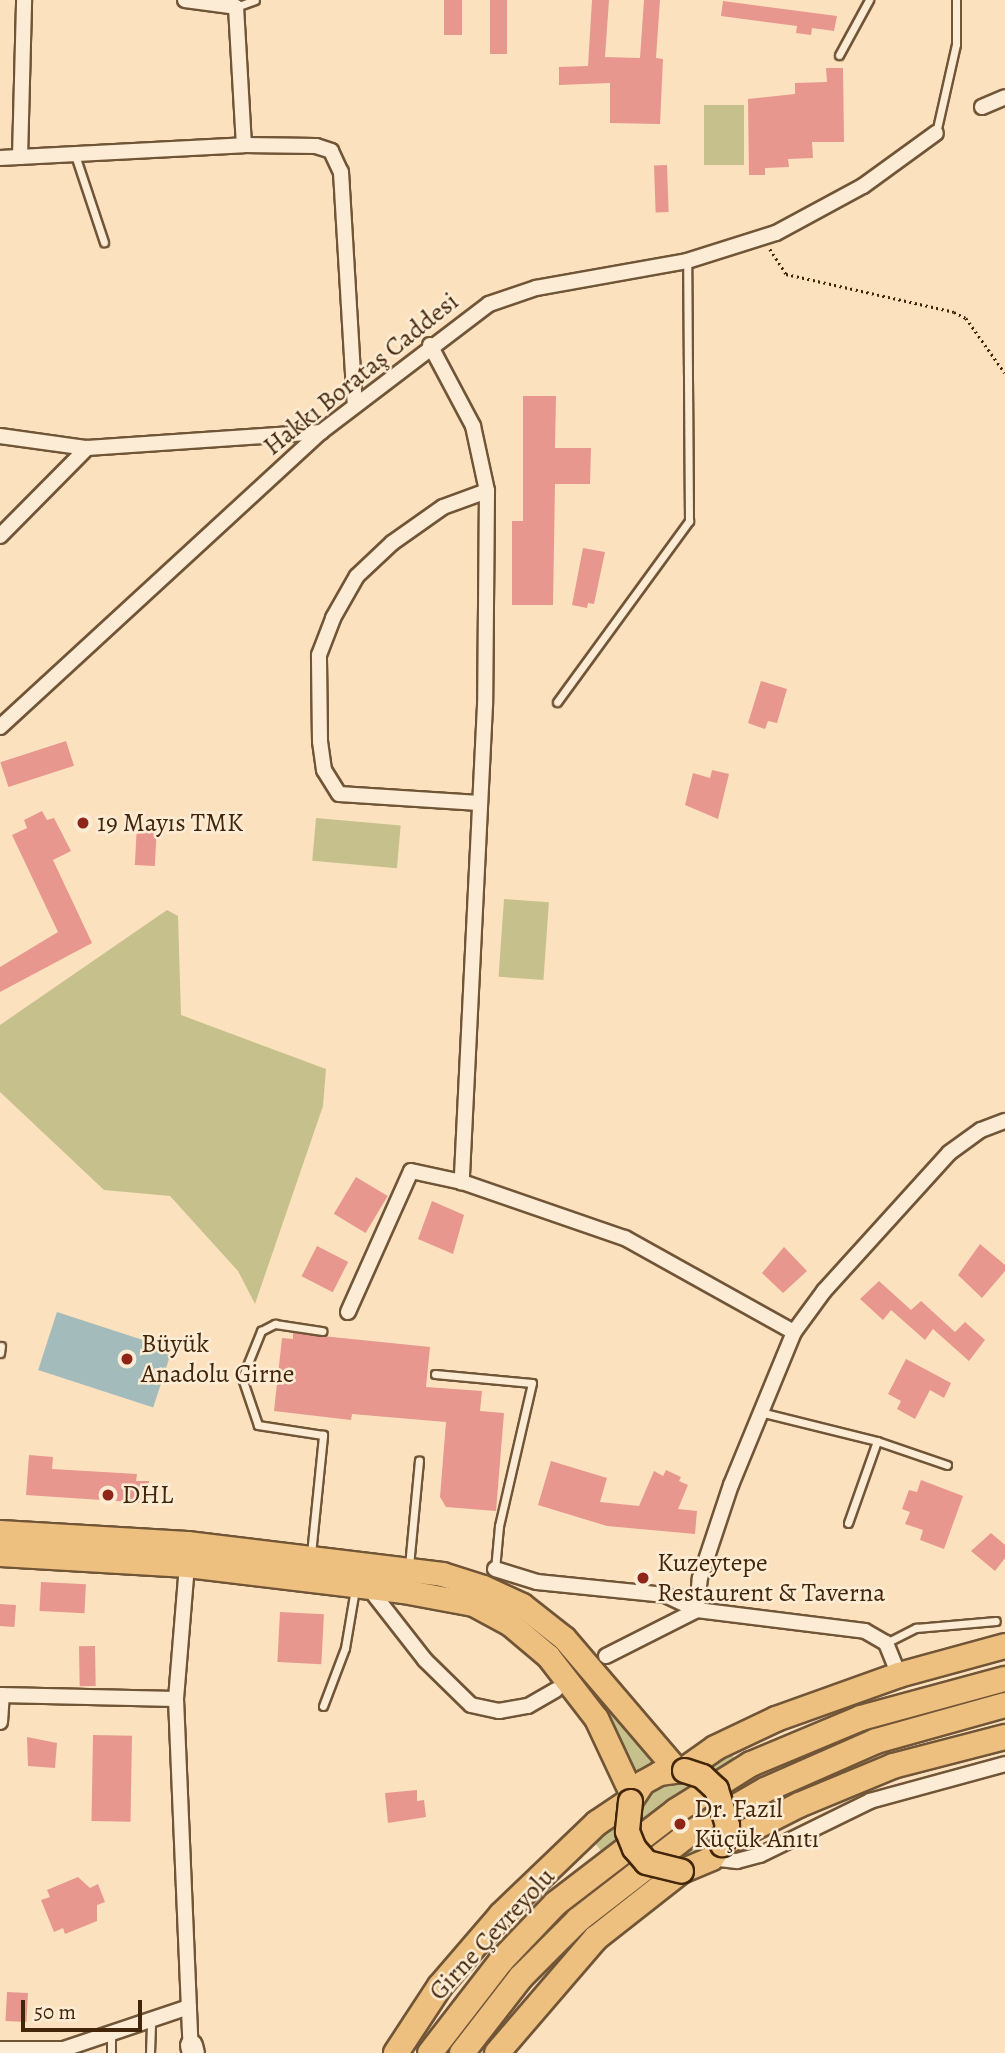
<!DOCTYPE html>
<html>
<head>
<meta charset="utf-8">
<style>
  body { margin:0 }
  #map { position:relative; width:1005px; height:2053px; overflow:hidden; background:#fce1be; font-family:Alegreya,serif }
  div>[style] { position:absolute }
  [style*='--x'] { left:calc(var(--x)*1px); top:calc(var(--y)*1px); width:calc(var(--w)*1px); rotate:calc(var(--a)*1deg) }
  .green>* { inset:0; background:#c6c18c; transform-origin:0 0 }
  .round { border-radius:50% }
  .water>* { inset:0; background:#a4bbbc; transform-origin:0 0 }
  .building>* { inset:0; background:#e7978e; transform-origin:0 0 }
  .path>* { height:2.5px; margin-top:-1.25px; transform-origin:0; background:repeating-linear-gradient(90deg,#43260a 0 2px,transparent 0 5.5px) }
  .roads { filter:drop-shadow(2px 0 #715537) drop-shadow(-2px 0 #715537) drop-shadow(0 2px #715537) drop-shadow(0 -2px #715537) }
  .service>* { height:7px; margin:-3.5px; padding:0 3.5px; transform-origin:3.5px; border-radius:3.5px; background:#fdecd5 }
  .minor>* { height:14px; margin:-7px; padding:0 7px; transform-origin:7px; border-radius:7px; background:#fdecd5 }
  .secondary>* { height:21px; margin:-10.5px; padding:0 10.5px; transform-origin:10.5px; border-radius:10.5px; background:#fdecd5 }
  .primary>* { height:23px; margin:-11.5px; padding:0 11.5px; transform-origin:11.5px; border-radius:11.5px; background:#eec07f }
  .trunk>* { height:24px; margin:-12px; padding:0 12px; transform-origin:12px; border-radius:12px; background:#eec07f }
  .bridges { filter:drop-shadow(2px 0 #43260a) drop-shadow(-2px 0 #43260a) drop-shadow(0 2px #43260a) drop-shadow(0 -2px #43260a) }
  .primary-bridge>* { height:23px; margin:-11.5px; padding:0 11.5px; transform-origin:11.5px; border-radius:11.5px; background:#eec07f }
  .dots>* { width:19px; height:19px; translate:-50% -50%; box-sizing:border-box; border:4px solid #fdecd5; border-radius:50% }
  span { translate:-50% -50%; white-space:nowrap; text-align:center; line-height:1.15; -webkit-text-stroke:5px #fdecd5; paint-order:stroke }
  .street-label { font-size:26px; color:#43260a }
  .poi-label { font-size:26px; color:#43260a }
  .left { translate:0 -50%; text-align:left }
  .scale { position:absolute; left:21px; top:2000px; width:121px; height:32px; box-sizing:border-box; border:4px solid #43260a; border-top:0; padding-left:9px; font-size:21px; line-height:24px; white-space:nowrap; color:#43260a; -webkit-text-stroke:5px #fdecd5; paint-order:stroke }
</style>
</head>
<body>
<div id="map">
  <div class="green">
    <div style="left:704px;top:105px;width:40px;height:60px"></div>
    <div style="left:316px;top:818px;width:85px;height:43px;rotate:5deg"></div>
    <div style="left:504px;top:899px;width:45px;height:78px;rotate:4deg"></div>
    <div style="clip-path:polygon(167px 910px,178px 916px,181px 1015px,326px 1069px,323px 1106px,255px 1304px,238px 1271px,170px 1196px,104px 1190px,0 1092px,0 1025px)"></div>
    <div style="clip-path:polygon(610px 1711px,661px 1764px,633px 1783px,605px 1715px)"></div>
    <div style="clip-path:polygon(730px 1750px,762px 1812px,737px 1828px,699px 1766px)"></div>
    <div class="round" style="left:641px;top:1783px;width:76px;height:76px"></div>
    <div style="clip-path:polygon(617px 1820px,644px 1872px,661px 1879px,637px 1894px,593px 1841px)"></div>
  </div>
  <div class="water">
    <div style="left:57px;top:1312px;width:121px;height:61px;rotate:18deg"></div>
  </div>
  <div class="building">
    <div style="left:444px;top:0;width:18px;height:35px"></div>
    <div style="left:490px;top:0;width:17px;height:54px"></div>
    <div style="clip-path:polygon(592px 0,609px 0,605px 57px,640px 58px,644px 0,660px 0,656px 58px,663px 59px,660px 124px,610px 123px,610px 83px,559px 85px,559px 67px,588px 66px)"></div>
    <div style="clip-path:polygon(723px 1px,837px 16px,834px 31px,812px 28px,811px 35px,796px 33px,797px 26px,721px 16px)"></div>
    <div style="clip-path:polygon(826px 68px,843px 68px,844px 142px,812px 142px,813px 158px,788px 159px,789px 167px,765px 168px,765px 175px,749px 175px,748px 99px,795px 94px,795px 83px,827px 82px)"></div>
    <div style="left:667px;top:165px;width:47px;height:13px;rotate:88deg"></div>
    <div style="clip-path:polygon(523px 396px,556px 396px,555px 448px,591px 448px,590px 484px,555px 484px,553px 605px,512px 605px,512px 521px,523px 521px)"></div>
    <div style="clip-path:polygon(583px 548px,605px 552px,594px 604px,588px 603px,587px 608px,572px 605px)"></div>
    <div style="clip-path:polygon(761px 681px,787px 689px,777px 723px,768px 721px,765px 729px,748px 723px)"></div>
    <div style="left:66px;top:741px;width:26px;height:69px;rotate:72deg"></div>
    <div style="clip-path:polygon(712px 770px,729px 774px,718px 819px,685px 805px,693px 773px,710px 778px)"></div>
    <div style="clip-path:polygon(42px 811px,47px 820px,54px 818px,71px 851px,53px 860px,92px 943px,0 992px,0 967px,58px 932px,12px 835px,27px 828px,24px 820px)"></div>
    <div style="left:137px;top:824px;width:20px;height:41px;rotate:3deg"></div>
    <div style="left:356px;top:1177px;width:37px;height:43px;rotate:31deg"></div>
    <div style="clip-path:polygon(432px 1201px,464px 1215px,453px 1254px,418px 1239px)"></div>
    <div style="clip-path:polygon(980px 1244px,1005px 1265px,1005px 1271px,982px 1298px,958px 1275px)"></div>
    <div style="left:317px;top:1246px;width:35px;height:34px;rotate:27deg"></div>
    <div style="clip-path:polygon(784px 1247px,807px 1271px,783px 1293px,762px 1273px)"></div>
    <div style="clip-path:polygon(879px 1281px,911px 1310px,921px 1301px,955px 1332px,965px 1322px,985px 1340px,969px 1361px,933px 1329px,925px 1340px,891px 1310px,883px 1320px,860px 1299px)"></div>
    <div style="clip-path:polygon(293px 1333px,430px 1347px,426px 1387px,482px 1391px,480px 1411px,504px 1413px,496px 1511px,446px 1507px,440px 1497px,446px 1422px,352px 1414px,351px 1420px,274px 1411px,282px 1338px,293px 1339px)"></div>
    <div style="clip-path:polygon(906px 1359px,951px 1383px,944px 1398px,930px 1390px,915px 1419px,897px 1409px,901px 1401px,888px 1394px)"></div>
    <div style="clip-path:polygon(29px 1455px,53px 1457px,52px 1469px,137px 1474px,136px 1481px,149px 1481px,147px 1503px,26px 1495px)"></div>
    <div style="clip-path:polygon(551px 1461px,607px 1478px,600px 1502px,639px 1506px,654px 1471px,663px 1476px,666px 1470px,681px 1477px,679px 1481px,688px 1485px,678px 1509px,697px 1511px,695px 1534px,607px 1526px,538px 1505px)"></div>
    <div style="clip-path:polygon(921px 1480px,963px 1496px,944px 1549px,920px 1540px,923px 1530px,905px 1524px,910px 1512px,902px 1509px,909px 1490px,917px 1492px)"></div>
    <div style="clip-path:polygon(991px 1533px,1005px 1545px,1005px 1558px,995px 1571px,971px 1551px)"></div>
    <div style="left:41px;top:1582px;width:45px;height:29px;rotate:3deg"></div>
    <div style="left:0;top:1604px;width:16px;height:22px;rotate:4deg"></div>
    <div style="left:280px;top:1612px;width:44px;height:50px;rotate:3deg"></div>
    <div style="left:95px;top:1646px;width:40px;height:16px;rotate:89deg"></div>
    <div style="left:93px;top:1735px;width:39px;height:86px;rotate:1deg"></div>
    <div style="clip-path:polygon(27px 1737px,57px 1743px,55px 1768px,28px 1766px)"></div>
    <div style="clip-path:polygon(417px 1790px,417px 1801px,424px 1800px,426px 1817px,388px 1823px,385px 1793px)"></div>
    <div style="clip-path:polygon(78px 1877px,90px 1888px,98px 1884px,105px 1902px,97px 1905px,97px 1921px,65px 1934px,63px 1928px,54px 1932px,41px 1900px,50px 1897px,47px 1890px)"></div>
    <div style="left:7px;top:1992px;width:21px;height:29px;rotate:3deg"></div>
  </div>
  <div class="path">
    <div style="--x:770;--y:249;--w:30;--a:57"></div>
    <div style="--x:786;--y:274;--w:172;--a:12.7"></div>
    <div style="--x:954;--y:312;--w:13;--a:27"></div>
    <div style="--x:966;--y:318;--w:67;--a:54.7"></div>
  </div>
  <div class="roads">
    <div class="service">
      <div style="--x:236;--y:7;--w:20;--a:-20"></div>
      <div style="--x:839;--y:55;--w:63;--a:-61.4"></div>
      <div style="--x:936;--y:133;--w:91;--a:-77.3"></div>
      <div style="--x:956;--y:44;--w:44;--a:-90"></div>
      <div style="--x:75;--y:155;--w:92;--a:71.6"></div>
      <div style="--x:557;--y:702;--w:224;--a:-53.9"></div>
      <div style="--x:689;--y:521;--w:260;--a:-90.4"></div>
      <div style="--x:0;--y:1353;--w:7;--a:-82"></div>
      <div style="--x:435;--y:1374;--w:97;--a:5.3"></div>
      <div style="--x:532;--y:1383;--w:147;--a:103"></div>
      <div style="--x:499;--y:1526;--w:43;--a:95.3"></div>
      <div style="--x:760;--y:1412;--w:121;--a:13.9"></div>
      <div style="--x:877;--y:1441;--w:74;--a:18.9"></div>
      <div style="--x:848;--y:1523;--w:87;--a:-70.5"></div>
      <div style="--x:311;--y:1554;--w:120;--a:-84.2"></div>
      <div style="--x:323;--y:1435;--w:66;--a:-171.3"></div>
      <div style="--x:258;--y:1425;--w:50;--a:-108.8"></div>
      <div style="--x:242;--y:1378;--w:51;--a:-68"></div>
      <div style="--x:261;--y:1331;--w:16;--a:-27"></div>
      <div style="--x:275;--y:1324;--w:48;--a:8.5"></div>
      <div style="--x:409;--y:1566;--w:106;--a:-84.6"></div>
      <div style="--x:886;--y:1643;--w:34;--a:-27"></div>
      <div style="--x:916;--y:1628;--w:80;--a:-5"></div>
      <div style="--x:323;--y:1706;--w:62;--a:-69.2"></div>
      <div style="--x:345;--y:1648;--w:60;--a:-80.4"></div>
      <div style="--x:111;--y:2053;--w:19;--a:-90"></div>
      <div style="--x:150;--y:2053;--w:33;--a:-88"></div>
    </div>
    <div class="minor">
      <div style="--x:185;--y:0;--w:51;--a:7.8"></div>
      <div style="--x:236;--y:7;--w:138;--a:86.7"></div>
      <div style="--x:982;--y:107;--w:25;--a:-23"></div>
      <div style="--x:20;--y:157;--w:157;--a:-88.5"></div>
      <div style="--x:0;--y:158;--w:244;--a:-3"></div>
      <div style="--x:244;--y:145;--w:72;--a:0.8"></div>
      <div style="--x:316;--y:146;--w:16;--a:18"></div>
      <div style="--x:331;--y:151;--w:23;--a:65"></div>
      <div style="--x:341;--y:172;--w:233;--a:86.6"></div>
      <div style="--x:430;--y:345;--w:92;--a:62"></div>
      <div style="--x:473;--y:426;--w:66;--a:77.8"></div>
      <div style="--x:487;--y:491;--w:214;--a:90.5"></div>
      <div style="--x:485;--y:705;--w:478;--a:92.8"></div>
      <div style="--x:0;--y:436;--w:88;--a:7.9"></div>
      <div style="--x:87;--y:448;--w:235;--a:-3.9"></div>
      <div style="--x:0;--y:536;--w:124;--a:-45.3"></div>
      <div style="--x:0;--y:727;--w:436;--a:-42.6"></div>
      <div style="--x:321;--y:432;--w:211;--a:-37.3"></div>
      <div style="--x:489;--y:304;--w:50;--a:-18.8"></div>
      <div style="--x:536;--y:288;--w:153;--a:-10.1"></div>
      <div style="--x:687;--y:261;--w:93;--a:-17.5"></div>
      <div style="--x:776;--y:233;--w:99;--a:-28.4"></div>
      <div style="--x:863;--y:186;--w:90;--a:-36"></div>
      <div style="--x:479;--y:803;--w:140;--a:-176.3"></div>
      <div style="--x:339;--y:794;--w:28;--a:-122"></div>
      <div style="--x:324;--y:770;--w:29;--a:-98"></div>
      <div style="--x:320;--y:741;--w:86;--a:-90.7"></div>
      <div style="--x:319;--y:655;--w:40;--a:-69"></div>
      <div style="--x:333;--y:618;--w:48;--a:-60.3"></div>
      <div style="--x:357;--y:576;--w:48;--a:-43.3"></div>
      <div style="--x:392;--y:543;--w:62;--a:-35.2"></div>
      <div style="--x:443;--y:507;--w:47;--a:-20"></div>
      <div style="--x:348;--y:1312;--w:154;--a:-65.9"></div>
      <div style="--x:411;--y:1171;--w:52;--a:12.2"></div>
      <div style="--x:462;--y:1182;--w:172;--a:19"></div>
      <div style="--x:625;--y:1238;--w:193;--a:29.1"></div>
      <div style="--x:187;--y:1565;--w:134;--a:94.7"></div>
      <div style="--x:176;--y:1699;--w:353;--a:87.6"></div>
      <div style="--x:495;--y:1569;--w:44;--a:17.2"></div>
      <div style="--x:537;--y:1582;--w:129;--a:5.8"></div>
      <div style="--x:665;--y:1595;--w:35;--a:25"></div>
      <div style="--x:697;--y:1610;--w:169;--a:7.1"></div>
      <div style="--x:865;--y:1631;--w:24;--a:30"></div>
      <div style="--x:886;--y:1643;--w:35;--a:68"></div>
      <div style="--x:368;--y:1587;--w:93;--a:52"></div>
      <div style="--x:425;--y:1660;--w:64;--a:44.4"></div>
      <div style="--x:471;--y:1705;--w:29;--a:12"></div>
      <div style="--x:499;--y:1711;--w:29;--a:-10"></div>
      <div style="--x:528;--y:1706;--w:32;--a:-30"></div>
      <div style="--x:697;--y:1610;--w:32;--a:-85"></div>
      <div style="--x:700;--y:1578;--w:98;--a:-71.6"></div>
      <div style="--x:731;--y:1485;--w:165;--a:-67.6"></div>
      <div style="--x:794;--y:1332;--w:51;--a:-53.8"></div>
      <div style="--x:824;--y:1291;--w:186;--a:-47.8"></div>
      <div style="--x:949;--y:1153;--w:39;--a:-36"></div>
      <div style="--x:981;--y:1130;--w:26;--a:-21"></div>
      <div style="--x:606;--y:1656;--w:102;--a:-26.8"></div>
      <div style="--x:0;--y:1695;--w:176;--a:1.3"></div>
      <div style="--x:0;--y:1722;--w:27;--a:-86"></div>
      <div style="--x:711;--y:1858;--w:26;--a:7"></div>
      <div style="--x:737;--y:1861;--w:24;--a:-15"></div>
      <div style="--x:760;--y:1855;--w:123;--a:-26.1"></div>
      <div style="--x:870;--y:1801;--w:140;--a:-15.3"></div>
      <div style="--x:0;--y:2049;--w:64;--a:0"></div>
      <div style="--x:64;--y:2049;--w:132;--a:-18.6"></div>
    </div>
    <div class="secondary">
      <div style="--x:191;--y:2045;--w:8;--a:76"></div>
    </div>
    <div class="primary">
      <div style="--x:0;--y:1532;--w:187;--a:3.4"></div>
      <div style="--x:187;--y:1543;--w:257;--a:6.9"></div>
      <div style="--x:442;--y:1574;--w:43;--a:17.6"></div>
      <div style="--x:483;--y:1587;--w:43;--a:24.8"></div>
      <div style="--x:522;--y:1605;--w:53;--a:38.2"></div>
      <div style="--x:564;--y:1638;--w:172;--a:49.5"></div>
      <div style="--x:0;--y:1554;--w:187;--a:3.4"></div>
      <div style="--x:187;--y:1565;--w:218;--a:6.9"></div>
      <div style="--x:403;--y:1591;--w:71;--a:10.5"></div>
      <div style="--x:473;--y:1604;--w:42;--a:28.4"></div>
      <div style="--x:510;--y:1624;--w:50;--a:40.1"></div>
      <div style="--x:548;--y:1656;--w:78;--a:52.3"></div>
      <div style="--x:596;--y:1718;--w:85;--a:64.9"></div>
      <div style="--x:630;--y:1801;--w:23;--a:-56"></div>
      <div style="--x:643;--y:1782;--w:18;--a:-29"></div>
      <div style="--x:659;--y:1773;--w:25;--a:-7"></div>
      <div style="--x:681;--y:1871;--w:33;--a:-23"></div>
      <div style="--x:711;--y:1858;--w:18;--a:-52"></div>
    </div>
    <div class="trunk">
      <div style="--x:684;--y:1770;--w:38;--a:-35"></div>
      <div style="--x:715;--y:1748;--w:68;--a:-25.4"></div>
      <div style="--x:776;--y:1719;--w:131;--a:-19.7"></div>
      <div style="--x:899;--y:1675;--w:110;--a:-15.3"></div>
      <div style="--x:722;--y:1844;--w:86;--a:-26.9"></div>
      <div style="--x:799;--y:1805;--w:102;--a:-22.5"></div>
      <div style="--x:893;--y:1766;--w:116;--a:-14.5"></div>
      <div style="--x:396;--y:2053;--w:80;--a:-56.7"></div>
      <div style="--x:440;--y:1986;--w:94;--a:-49.3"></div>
      <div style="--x:501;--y:1915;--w:133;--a:-43.8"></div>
      <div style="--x:597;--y:1823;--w:40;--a:-34"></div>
      <div style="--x:430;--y:2053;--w:116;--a:-52.3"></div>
      <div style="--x:501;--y:1961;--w:79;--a:-46.5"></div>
      <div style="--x:555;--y:1904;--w:153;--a:-37.5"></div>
      <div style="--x:676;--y:1811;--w:89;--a:-32.1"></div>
      <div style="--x:751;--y:1764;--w:119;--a:-22.7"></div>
      <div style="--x:861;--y:1718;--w:149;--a:-15.2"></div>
      <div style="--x:462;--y:2053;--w:96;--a:-52.2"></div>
      <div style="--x:521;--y:1977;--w:81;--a:-45"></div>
      <div style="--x:578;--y:1920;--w:140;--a:-37.8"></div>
      <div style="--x:689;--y:1834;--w:88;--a:-30.1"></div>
      <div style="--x:765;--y:1790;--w:121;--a:-23.8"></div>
      <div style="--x:876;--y:1741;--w:134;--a:-15.6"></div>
      <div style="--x:497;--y:2053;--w:152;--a:-49.3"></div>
      <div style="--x:596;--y:1938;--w:108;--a:-38.2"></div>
    </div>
  </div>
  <div class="bridges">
    <div class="primary-bridge">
      <div style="--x:684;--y:1770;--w:19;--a:18"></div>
      <div style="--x:702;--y:1776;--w:19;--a:43"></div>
      <div style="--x:716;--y:1789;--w:38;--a:73"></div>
      <div style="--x:727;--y:1825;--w:20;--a:105"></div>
      <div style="--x:630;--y:1801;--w:30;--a:96"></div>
      <div style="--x:627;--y:1831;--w:18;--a:68"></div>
      <div style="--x:634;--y:1848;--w:18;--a:49"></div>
      <div style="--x:646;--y:1862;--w:36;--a:14"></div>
    </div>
  </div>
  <div class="dots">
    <div style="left:83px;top:823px;background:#8f2418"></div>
    <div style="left:127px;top:1359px;background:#8f2418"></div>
    <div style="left:108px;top:1495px;background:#8f2418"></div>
    <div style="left:643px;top:1578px;background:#8f2418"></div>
    <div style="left:680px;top:1824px;background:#8f2418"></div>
  </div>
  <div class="street-label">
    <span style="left:361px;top:374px;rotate:-39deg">Hakkı Borataş Caddesi</span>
    <span style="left:492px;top:1934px;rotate:-47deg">Girne Çevreyolu</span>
  </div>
  <div class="poi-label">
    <span class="left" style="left:97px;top:823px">19 Mayıs TMK</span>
    <span class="left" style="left:141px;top:1359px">Büyük<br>Anadolu Girne</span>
    <span class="left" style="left:122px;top:1495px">DHL</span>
    <span class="left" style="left:657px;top:1578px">Kuzeytepe<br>Restaurent &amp; Taverna</span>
    <span class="left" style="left:694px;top:1824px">Dr. Fazıl<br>Küçük Anıtı</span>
  </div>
  <div class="scale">50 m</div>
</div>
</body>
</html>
